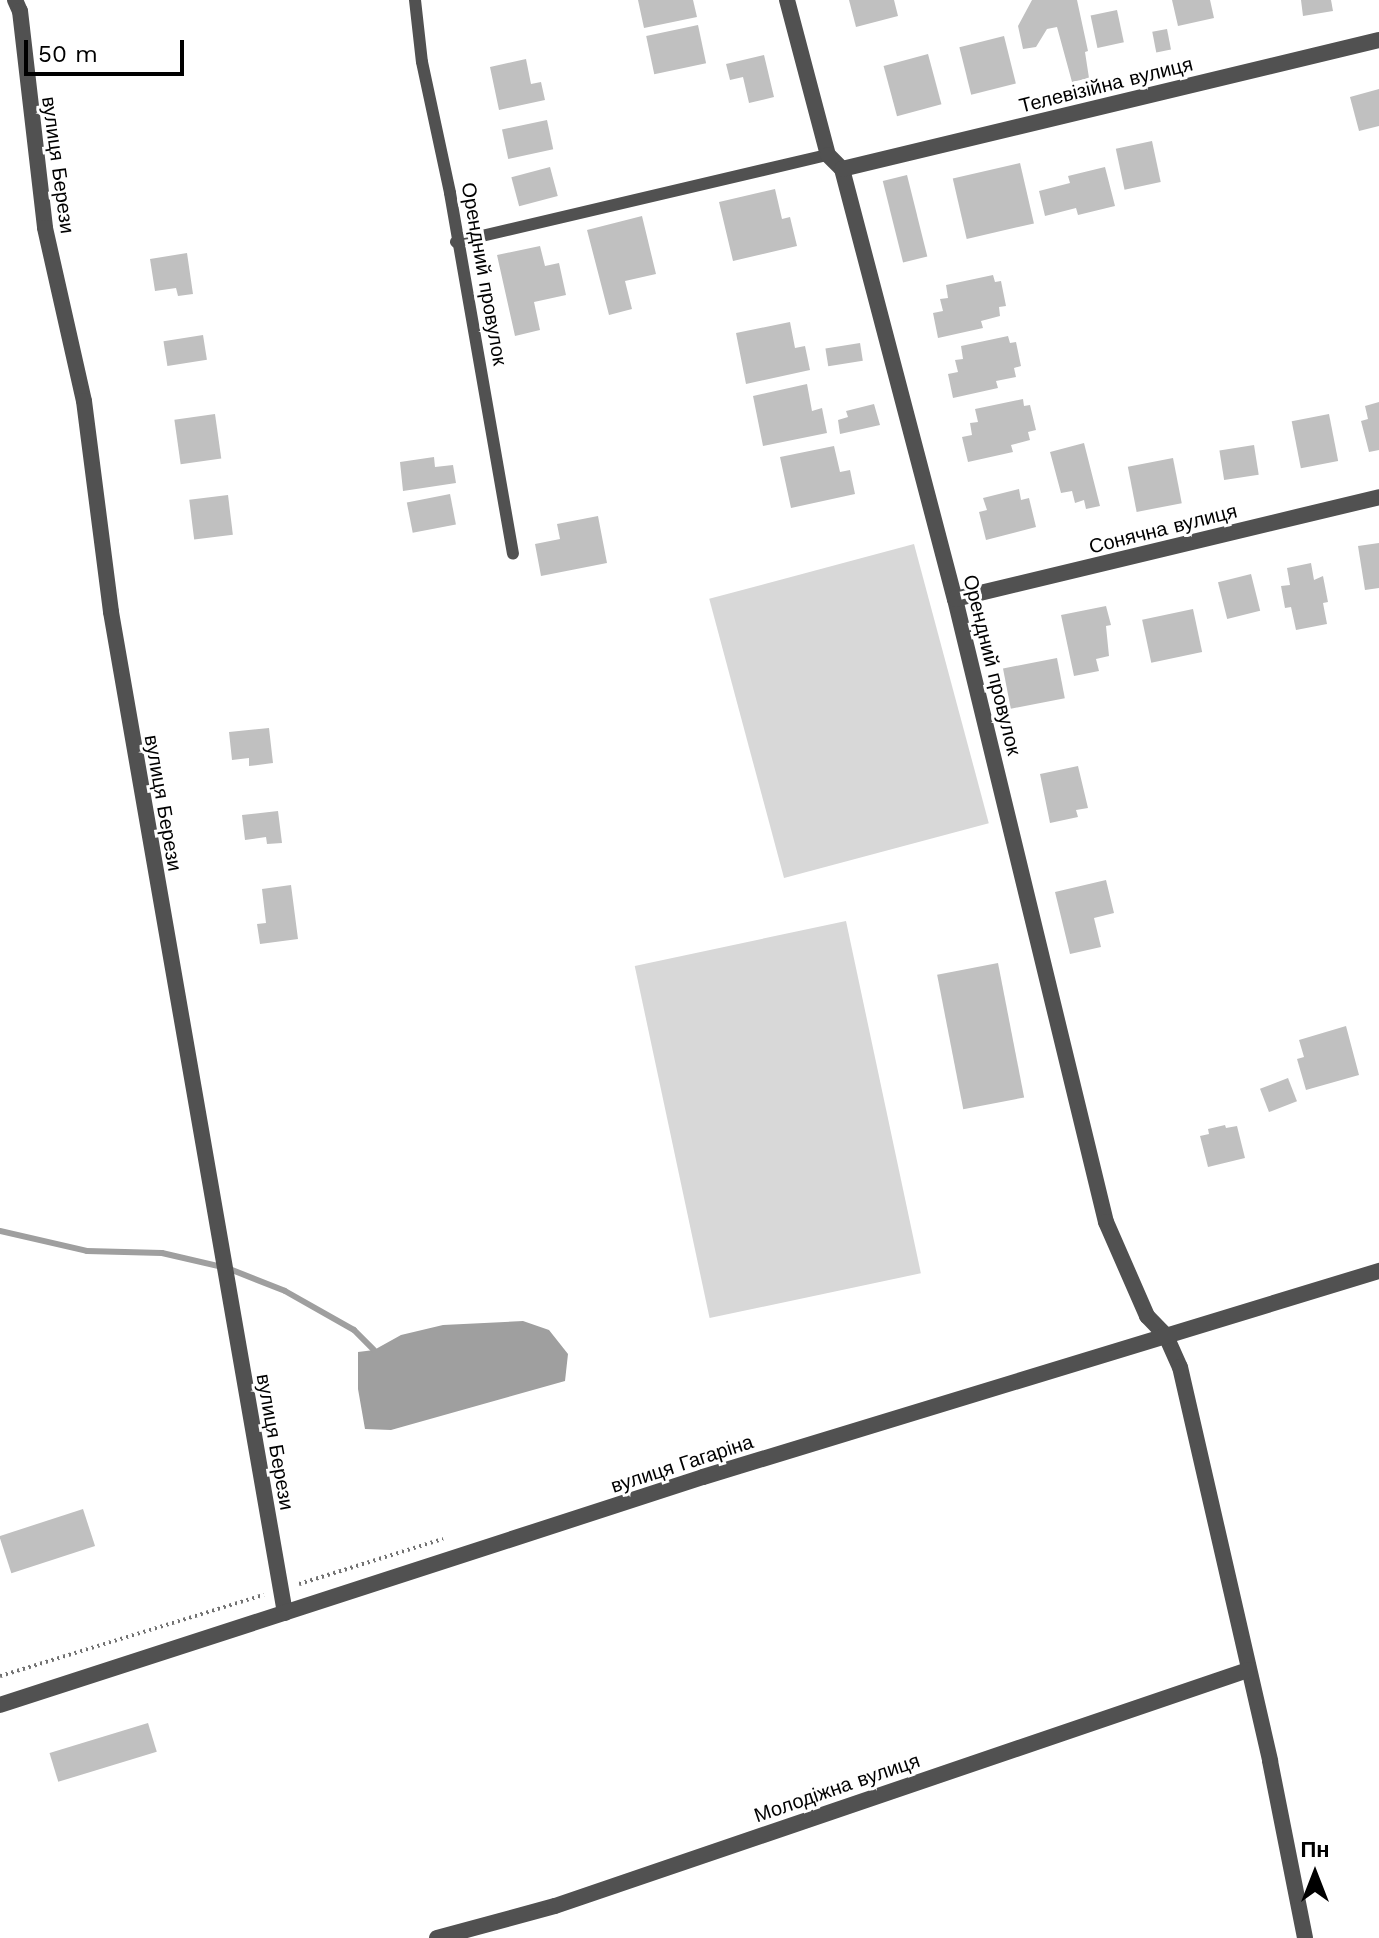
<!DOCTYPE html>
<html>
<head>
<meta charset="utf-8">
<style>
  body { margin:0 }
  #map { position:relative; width:1379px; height:1938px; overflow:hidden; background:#fff; font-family:"Work Sans",sans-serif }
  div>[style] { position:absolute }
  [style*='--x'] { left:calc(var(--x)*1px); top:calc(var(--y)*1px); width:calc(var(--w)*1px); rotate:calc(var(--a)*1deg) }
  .green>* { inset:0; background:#d8d8d8; transform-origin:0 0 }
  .water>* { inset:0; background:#9f9f9f }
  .stream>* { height:6px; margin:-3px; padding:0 3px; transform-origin:3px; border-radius:3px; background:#9f9f9f }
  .building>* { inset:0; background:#c0c0c0; transform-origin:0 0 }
  .path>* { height:4px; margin-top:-2px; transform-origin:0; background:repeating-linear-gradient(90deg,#737373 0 2px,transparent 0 6px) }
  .service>* { height:12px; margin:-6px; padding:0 6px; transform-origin:6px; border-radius:6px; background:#515151 }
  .minor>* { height:16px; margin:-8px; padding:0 8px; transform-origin:8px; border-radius:8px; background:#515151 }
  .tertiary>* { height:16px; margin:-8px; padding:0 8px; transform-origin:8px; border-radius:8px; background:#515151 }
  span { translate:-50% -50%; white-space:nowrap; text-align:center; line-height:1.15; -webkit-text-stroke:6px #fff; paint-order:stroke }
  .street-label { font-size:20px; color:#000 }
  .north { position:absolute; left:1275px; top:1834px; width:80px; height:80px; -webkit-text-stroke:6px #fff; paint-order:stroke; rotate:0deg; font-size:22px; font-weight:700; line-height:32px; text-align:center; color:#000 }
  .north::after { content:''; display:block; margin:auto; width:28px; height:36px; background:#000; clip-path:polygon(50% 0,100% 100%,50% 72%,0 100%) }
  .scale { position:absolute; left:24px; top:40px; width:160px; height:36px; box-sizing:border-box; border:4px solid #000; border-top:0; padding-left:10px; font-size:24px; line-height:28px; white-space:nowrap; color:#000; -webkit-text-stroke:6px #fff; paint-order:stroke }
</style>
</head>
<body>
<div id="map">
  <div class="green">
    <div style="left:914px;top:544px;width:289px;height:212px;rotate:75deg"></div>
    <div style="left:846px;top:921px;width:360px;height:216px;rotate:78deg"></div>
  </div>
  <div class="water">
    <div style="clip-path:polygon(523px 1321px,549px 1330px,568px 1354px,565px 1381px,391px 1430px,365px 1429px,358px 1389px,358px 1352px,374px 1350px,401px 1335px,443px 1325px)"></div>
  </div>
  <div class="stream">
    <div style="--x:0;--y:1231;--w:89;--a:12.9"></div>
    <div style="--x:87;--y:1251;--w:75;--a:1.5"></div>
    <div style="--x:162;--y:1253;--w:67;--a:13"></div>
    <div style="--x:227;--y:1268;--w:62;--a:21.6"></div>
    <div style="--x:285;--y:1291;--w:79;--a:29.5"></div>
    <div style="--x:354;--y:1330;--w:28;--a:45"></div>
  </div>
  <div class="building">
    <div style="clip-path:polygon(638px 0,693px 0,697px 17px,644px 28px)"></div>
    <div style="clip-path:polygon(849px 0,894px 0,898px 16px,856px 27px)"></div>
    <div style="clip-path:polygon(1032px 0,1077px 0,1088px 51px,1085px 52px,1089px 78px,1072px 82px,1057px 27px,1047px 29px,1036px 47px,1023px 49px,1018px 26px)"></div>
    <div style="clip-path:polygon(1172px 0,1210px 0,1214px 18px,1178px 26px)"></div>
    <div style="clip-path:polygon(1301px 0,1331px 0,1333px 11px,1303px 16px)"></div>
    <div style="left:1117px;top:10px;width:33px;height:27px;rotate:78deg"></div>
    <div style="left:698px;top:25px;width:39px;height:53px;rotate:78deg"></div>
    <div style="left:1167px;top:29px;width:21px;height:15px;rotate:79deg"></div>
    <div style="left:1004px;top:36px;width:49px;height:46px;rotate:76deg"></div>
    <div style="left:928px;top:54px;width:52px;height:46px;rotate:75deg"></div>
    <div style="clip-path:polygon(764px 55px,774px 97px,749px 103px,743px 77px,730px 80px,726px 64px)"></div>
    <div style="clip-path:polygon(526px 59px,531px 84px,541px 82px,545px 100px,499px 110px,490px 67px)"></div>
    <div style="clip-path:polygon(1379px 89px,1379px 126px,1359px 131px,1350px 97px)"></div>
    <div style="left:547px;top:120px;width:30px;height:46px;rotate:78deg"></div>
    <div style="left:1152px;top:141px;width:42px;height:37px;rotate:78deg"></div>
    <div style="left:1020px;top:163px;width:62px;height:69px;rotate:77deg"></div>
    <div style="left:550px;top:167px;width:30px;height:40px;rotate:75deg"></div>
    <div style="clip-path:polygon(1105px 167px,1115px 206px,1078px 215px,1076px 208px,1045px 216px,1039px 191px,1070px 183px,1068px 176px)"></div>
    <div style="left:907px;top:175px;width:84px;height:25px;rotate:76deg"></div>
    <div style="clip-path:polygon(775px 189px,782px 219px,790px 217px,797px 246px,733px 261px,719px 202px)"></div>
    <div style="clip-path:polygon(642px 216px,656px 274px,625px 281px,632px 309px,609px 315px,587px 230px)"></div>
    <div style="clip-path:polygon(540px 246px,545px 266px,559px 263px,566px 295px,534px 302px,540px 330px,515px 336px,497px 255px)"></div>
    <div style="clip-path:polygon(187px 253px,193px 294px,178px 296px,176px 288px,155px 291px,150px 259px)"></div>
    <div style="clip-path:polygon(993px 275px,995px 282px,1001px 281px,1006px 306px,999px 307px,1000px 316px,981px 321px,983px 328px,938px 338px,933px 313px,943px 311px,940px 299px,948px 298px,946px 285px)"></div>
    <div style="clip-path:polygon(790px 322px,795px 348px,805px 346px,810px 370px,746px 384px,736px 333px)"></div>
    <div style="left:203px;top:335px;width:25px;height:40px;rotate:81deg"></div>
    <div style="clip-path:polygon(1008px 336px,1010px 343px,1016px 342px,1021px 366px,1014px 368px,1016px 377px,996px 381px,998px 388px,953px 398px,948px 374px,958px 372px,955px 360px,963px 359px,961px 346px)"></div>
    <div style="left:860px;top:343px;width:18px;height:35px;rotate:81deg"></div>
    <div style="clip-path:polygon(807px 384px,812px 411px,822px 408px,827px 433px,763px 446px,753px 396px)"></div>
    <div style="clip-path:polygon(1023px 399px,1024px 406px,1030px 405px,1036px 430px,1028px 432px,1030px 440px,1011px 445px,1013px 452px,968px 462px,962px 437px,972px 435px,970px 423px,978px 422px,975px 409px)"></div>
    <div style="clip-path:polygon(1379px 402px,1379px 450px,1369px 452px,1361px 421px,1368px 419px,1365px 406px)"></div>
    <div style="clip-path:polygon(874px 404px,880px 425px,840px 434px,838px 420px,848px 417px,846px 411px)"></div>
    <div style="left:215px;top:414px;width:45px;height:41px;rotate:82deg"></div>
    <div style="left:1329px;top:414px;width:48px;height:38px;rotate:79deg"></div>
    <div style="clip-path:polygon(1084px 443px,1100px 506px,1086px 509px,1084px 500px,1075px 503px,1072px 491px,1061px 493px,1050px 452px)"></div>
    <div style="left:1254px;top:445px;width:30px;height:35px;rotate:81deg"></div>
    <div style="clip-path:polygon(834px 446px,840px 472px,850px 470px,855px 494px,791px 508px,780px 457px)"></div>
    <div style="clip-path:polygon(434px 457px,435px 467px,453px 465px,456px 483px,403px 491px,400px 462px)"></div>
    <div style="left:1173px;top:458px;width:46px;height:46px;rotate:79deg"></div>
    <div style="clip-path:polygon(1019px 489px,1021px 500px,1029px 498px,1036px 527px,986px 540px,979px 512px,987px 510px,983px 498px)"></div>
    <div style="left:450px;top:494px;width:31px;height:44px;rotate:79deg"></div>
    <div style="left:228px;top:495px;width:40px;height:39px;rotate:83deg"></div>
    <div style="clip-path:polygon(598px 516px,607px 563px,541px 576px,535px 544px,560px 539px,557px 524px)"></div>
    <div style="clip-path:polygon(1379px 543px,1379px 588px,1365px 590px,1358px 546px)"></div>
    <div style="clip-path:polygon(1311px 563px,1314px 580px,1323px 576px,1328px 602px,1323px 603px,1327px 624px,1296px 630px,1291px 607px,1285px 608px,1281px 586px,1290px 585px,1287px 568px)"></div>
    <div style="left:1251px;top:574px;width:38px;height:34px;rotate:76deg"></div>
    <div style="clip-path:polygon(1106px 606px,1111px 625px,1106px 626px,1109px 656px,1096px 659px,1099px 671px,1074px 676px,1061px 615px)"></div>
    <div style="left:1193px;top:609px;width:44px;height:52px;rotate:78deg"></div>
    <div style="left:1057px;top:658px;width:41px;height:55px;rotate:79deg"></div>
    <div style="clip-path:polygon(269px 728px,273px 763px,249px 766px,249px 758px,232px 760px,229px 732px)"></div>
    <div style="clip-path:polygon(1078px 766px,1088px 808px,1076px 810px,1078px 817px,1050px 823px,1040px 774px)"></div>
    <div style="clip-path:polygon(278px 811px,282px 843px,267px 844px,266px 837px,245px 840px,242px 815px)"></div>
    <div style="clip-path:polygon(1106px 880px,1114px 913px,1094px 918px,1101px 947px,1070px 954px,1055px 892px)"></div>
    <div style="clip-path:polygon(291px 885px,298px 939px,260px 944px,257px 924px,266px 923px,262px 889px)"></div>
    <div style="left:998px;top:963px;width:137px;height:62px;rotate:79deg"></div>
    <div style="clip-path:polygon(1346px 1026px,1359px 1075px,1306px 1090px,1297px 1059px,1304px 1057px,1299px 1040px)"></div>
    <div style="left:1288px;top:1078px;width:25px;height:30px;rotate:69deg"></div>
    <div style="clip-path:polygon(1225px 1125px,1226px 1128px,1237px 1126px,1245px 1158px,1208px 1167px,1200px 1136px,1209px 1134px,1208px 1129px)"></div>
    <div style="left:83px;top:1509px;width:39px;height:88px;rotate:72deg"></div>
    <div style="left:148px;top:1723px;width:30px;height:103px;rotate:73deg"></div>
  </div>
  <div class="path">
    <div style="--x:299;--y:1584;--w:151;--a:-17.4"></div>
    <div style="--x:0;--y:1676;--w:276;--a:-17.1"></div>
  </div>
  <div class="service">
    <div style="--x:415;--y:0;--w:62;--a:83.6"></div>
    <div style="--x:422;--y:62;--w:134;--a:77.9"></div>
    <div style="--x:450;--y:193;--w:366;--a:80.1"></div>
    <div style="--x:456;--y:242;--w:382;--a:-13.2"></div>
  </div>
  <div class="minor">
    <div style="--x:15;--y:0;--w:12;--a:66"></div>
    <div style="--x:20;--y:11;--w:218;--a:83.4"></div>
    <div style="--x:45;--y:228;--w:177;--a:77.3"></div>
    <div style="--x:84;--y:401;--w:213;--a:82.7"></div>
    <div style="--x:111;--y:612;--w:1016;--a:80.14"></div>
    <div style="--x:787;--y:0;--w:160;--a:75.2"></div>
    <div style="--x:828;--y:155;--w:20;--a:45"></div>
    <div style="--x:842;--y:169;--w:445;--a:75.3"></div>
    <div style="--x:955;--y:599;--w:641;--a:76.38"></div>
    <div style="--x:1106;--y:1222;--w:103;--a:66.4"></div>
    <div style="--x:1147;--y:1316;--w:28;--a:46"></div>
    <div style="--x:1166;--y:1336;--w:34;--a:66"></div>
    <div style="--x:1180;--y:1367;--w:404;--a:77.1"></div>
    <div style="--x:1270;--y:1761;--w:180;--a:78.8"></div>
    <div style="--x:842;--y:169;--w:552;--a:-13.51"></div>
    <div style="--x:955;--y:599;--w:436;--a:-13.5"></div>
    <div style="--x:437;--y:1938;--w:122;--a:-15.2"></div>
    <div style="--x:555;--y:1906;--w:732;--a:-18.81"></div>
  </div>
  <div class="tertiary">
    <div style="--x:0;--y:1705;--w:739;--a:-17.97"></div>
    <div style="--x:703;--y:1477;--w:707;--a:-16.95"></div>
  </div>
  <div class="street-label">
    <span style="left:1106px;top:85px;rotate:-14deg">Телевізійна вулиця</span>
    <span style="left:58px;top:165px;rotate:82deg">вулиця Берези</span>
    <span style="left:484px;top:274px;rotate:80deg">Орендний провулок</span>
    <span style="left:1163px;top:529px;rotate:-14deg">Сонячна вулиця</span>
    <span style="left:992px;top:665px;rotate:76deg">Орендний провулок</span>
    <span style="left:163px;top:803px;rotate:80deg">вулиця Берези</span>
    <span style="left:275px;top:1442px;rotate:80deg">вулиця Берези</span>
    <span style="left:682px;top:1464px;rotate:-18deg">вулиця Гагаріна</span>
    <span style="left:837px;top:1788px;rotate:-19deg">Молодіжна вулиця</span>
  </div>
  <div class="north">Пн</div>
  <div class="scale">50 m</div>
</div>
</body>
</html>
